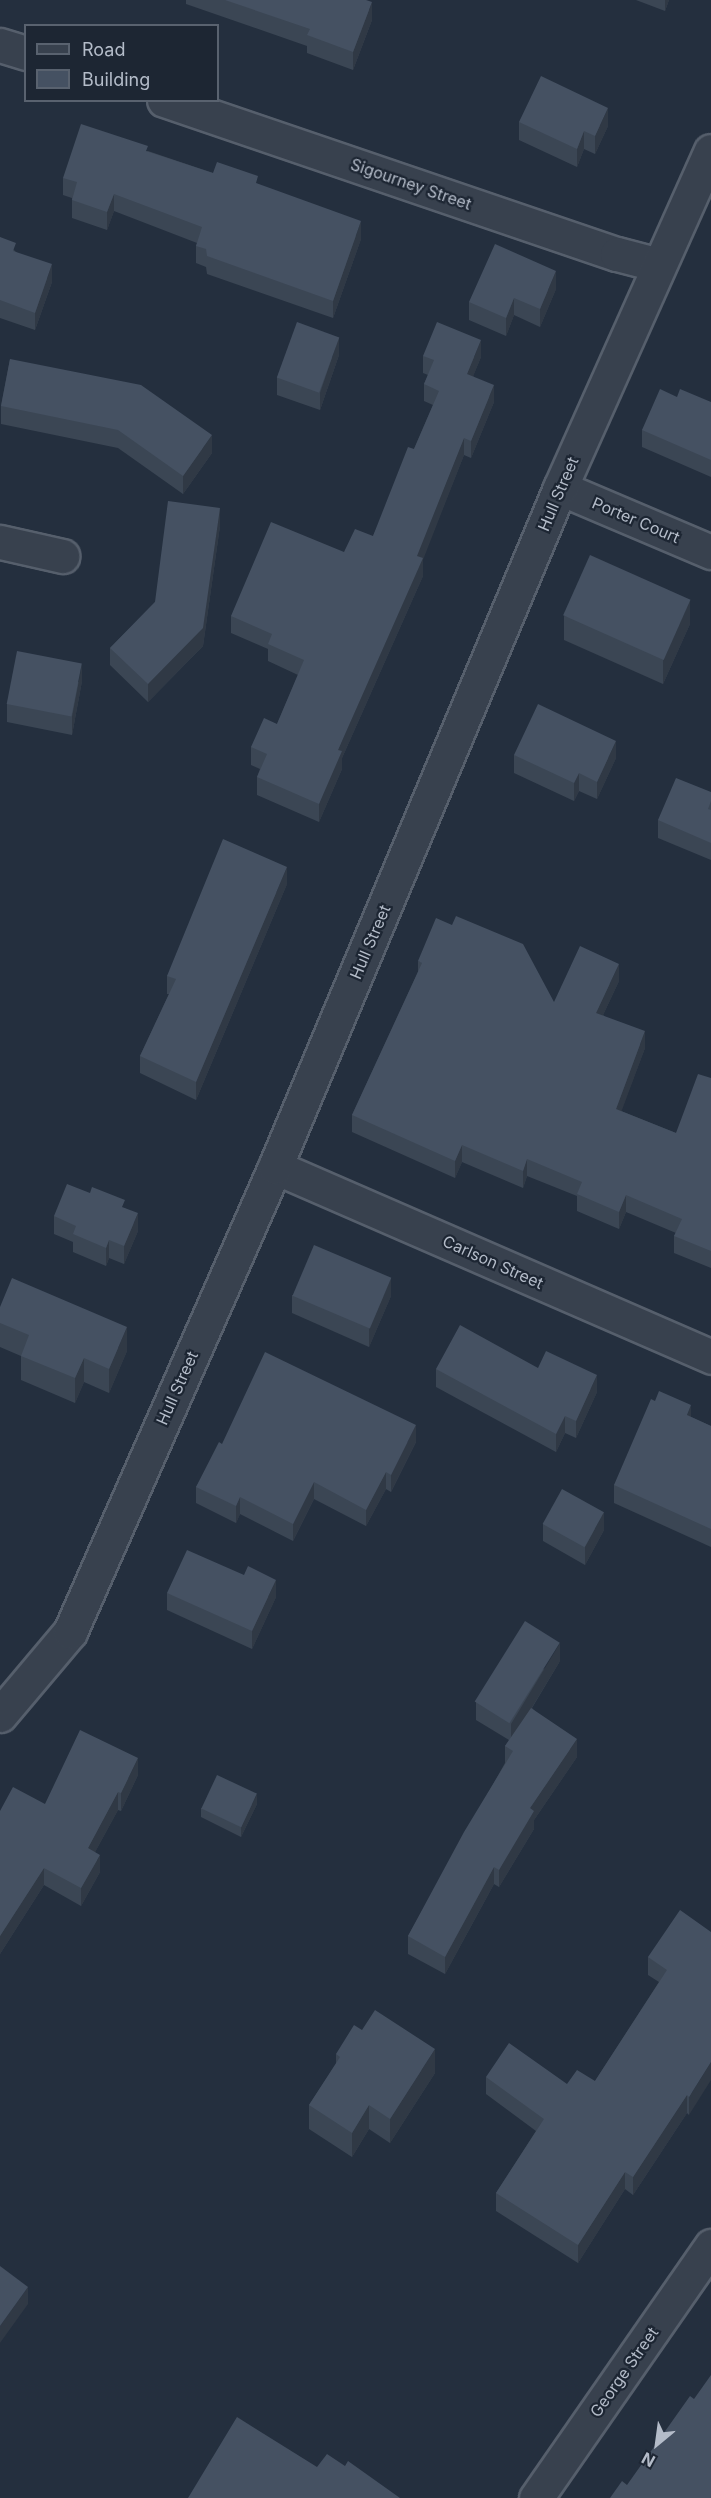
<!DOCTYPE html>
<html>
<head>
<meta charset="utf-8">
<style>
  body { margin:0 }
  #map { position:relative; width:711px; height:2498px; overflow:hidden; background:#242f3e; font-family:Inter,sans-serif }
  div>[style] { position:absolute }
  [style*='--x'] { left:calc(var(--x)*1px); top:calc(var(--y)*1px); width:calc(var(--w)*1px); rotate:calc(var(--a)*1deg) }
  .roads { filter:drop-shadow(2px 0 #565f6c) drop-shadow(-2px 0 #565f6c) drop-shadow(0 2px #565f6c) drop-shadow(0 -2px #565f6c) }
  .street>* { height:33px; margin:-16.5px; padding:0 16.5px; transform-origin:16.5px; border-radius:16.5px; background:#38414e }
  .wall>* { inset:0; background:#3b4654 }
  .shaded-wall>* { inset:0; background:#303945 }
  .building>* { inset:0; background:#455162; transform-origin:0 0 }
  span { translate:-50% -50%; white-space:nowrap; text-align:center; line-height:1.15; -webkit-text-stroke:4.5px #1d2633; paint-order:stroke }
  .street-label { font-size:16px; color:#b4bcc9 }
  .legend { position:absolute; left:24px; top:24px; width:195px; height:78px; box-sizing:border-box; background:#1d2633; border:2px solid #59626f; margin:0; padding:8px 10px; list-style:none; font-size:18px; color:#b4bcc9 }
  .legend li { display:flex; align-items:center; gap:12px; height:30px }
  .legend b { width:30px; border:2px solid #59626f }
  .north { position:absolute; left:627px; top:2414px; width:60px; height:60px; -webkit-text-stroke:4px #1d2633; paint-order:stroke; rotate:209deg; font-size:16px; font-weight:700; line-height:24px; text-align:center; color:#b4bcc9 }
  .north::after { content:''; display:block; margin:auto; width:21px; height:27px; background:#b4bcc9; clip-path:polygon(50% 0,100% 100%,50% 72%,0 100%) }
</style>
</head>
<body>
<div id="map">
  <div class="roads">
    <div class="street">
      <div style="--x:0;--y:45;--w:27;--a:17"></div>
      <div style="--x:164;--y:100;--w:478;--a:18.8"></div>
      <div style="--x:617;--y:254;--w:43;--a:14.7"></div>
      <div style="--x:560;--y:488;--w:164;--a:23"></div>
      <div style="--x:0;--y:542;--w:64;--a:12.7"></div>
      <div style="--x:275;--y:1167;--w:476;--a:23.5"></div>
      <div style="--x:0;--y:1715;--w:109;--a:-49.9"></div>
      <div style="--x:70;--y:1632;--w:508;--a:-66.21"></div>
      <div style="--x:275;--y:1167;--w:736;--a:-67.23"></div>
      <div style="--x:560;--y:488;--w:369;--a:-65.9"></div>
      <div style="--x:536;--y:2498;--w:307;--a:-55.2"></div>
    </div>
  </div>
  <div class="wall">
    <div style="clip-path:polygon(186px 0,366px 0,372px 20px,353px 70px,307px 53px,307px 46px,186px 4px)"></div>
    <div style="clip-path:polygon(636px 0,669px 0,665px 11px)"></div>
    <div style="clip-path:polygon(519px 122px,608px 126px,595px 154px,584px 149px,577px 167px,519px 140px)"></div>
    <div style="clip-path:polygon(148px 151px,213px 173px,258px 184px,361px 239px,333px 318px,207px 274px,206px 267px,196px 263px,196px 246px,197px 243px,114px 211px,107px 230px,72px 218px,72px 198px,63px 195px,63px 178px)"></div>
    <div style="clip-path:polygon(0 237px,16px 252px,52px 282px,35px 330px,0 318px)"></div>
    <div style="clip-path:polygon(556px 289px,540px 327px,514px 315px,506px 336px,469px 320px,469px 302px)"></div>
    <div style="clip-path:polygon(339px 355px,320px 410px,277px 395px,277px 377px)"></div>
    <div style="clip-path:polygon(423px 356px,481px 357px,473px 376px,494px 402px,471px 458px,464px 455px,423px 558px,423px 576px,342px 758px,342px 769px,319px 822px,257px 795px,257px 777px,260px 769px,251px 765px,251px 747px,277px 724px,298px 675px,268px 661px,268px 649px,231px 633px,231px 616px,373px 536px,414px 449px,433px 405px,424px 401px,424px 384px,428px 375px,423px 373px)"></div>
    <div style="clip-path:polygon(10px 359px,212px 453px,183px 494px,118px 448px,1px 424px,1px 406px)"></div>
    <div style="clip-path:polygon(677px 397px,711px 402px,711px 477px,642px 447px,642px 430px)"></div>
    <div style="clip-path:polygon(220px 526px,203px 646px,148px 702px,110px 665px,110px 648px,155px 602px)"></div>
    <div style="clip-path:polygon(564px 616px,690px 624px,663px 684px,564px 640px)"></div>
    <div style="clip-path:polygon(82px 681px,72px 735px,7px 722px,7px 704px)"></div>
    <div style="clip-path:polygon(514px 755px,616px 758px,597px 799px,579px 791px,574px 801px,514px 773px)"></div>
    <div style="clip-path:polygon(711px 792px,711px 860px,658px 838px,658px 820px)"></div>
    <div style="clip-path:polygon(287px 884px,196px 1100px,140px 1073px,140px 1056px,169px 994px,167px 994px,167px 976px)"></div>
    <div style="clip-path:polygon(418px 961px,554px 1002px,619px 981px,603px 1015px,645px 1048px,621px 1111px,676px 1133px,711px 1078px,711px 1268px,674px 1253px,674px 1236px,676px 1233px,626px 1212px,619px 1229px,577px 1211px,577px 1196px,527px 1176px,523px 1188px,462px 1162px,455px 1178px,352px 1132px,352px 1115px,418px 972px)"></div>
    <div style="clip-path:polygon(125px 1208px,138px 1231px,124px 1264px,109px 1258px,106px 1266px,73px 1252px,73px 1242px,54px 1234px,54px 1216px)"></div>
    <div style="clip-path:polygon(292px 1295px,391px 1296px,369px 1347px,292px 1313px)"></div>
    <div style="clip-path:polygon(0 1307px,127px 1351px,109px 1393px,84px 1382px,75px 1403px,21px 1380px,21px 1356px,0 1347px)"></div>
    <div style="clip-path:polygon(538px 1368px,597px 1392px,576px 1438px,565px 1433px,556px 1452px,436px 1387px,436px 1369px)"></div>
    <div style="clip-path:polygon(691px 1417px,711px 1426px,711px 1547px,614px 1503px,614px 1485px)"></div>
    <div style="clip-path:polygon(416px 1442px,391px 1492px,386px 1489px,366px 1526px,314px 1499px,293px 1541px,240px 1514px,236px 1523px,196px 1503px,196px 1487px,222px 1444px)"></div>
    <div style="clip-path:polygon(543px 1524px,604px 1530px,585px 1565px,543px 1541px)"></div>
    <div style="clip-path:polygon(167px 1593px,276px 1597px,252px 1649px,167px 1610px)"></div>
    <div style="clip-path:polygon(560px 1661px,532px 1708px,577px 1757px,534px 1820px,534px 1829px,499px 1887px,494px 1884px,445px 1974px,408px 1954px,408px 1936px,505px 1763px,505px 1746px,509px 1740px,476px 1720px,476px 1702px)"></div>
    <div style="clip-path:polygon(138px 1775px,121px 1811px,118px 1810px,95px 1852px,100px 1872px,81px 1906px,44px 1885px,0 1954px,0 1811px,45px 1804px)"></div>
    <div style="clip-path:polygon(257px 1804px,241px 1837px,201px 1817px,201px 1808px)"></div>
    <div style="clip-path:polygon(711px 1932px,689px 2115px,687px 2113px,633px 2195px,625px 2189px,578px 2263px,496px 2211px,496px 2193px,536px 2131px,486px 2094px,486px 2077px,567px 2084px,595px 2081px,659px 1982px,648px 1975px,648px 1957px)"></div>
    <div style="clip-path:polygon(336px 2054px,435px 2073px,390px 2143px,369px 2129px,352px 2157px,309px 2129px,309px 2105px,336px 2064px)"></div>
  </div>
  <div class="shaded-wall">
    <div style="clip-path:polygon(665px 0,669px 0,665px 11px)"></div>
    <div style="clip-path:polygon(372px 2px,372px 20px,353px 70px,353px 52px)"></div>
    <div style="clip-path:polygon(608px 108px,608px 126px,595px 154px,595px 136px)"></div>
    <div style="clip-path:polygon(584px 131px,584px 149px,577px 167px,577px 149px)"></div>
    <div style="clip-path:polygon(114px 194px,114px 211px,107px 230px,107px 212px)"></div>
    <div style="clip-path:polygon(361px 221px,361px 239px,333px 318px,333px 301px)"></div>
    <div style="clip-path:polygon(52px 264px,52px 282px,35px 330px,35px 313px)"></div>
    <div style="clip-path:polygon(556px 271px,556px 289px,540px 327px,540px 309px)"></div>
    <div style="clip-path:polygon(514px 298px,514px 315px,506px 336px,506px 318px)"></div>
    <div style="clip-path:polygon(339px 337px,339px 355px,320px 410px,320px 393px)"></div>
    <div style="clip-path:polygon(481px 340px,481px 357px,467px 391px,467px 374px)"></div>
    <div style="clip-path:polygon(494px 385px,494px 402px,471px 458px,471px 441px)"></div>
    <div style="clip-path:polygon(212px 435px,212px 453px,183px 494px,183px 476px)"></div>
    <div style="clip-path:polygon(464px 438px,464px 455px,421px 565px,423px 558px,423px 576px,342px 758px,342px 769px,319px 822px,319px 804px,338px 750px)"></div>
    <div style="clip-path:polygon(220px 508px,220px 526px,203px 646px,148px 702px,148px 684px)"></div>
    <div style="clip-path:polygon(690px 600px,690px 624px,663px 684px,663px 660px)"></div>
    <div style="clip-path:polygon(82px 664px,82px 681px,72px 735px,72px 717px)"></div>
    <div style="clip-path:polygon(616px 741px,616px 758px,597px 799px,597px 782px)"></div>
    <div style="clip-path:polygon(579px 773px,579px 791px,574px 801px,574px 783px)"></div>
    <div style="clip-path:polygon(287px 867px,287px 884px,196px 1100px,196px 1082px)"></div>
    <div style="clip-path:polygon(619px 964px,619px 981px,596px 1030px,596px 1013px)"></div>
    <div style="clip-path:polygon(645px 1031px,645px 1048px,616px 1126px,616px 1109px)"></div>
    <div style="clip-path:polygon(462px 1145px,462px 1162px,455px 1178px,455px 1161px)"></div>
    <div style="clip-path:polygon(527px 1159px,527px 1176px,523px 1188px,523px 1171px)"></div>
    <div style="clip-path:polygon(626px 1195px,626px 1212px,619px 1229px,619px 1212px)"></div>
    <div style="clip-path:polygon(138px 1213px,138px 1231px,124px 1264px,124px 1246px)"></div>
    <div style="clip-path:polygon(109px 1240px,109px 1258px,106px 1266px,106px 1248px)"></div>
    <div style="clip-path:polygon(391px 1278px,391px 1296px,369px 1347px,369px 1329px)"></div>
    <div style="clip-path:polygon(127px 1327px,127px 1351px,109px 1393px,109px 1369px)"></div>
    <div style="clip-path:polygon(84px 1358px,84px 1382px,75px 1403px,75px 1378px)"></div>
    <div style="clip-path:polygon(597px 1375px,597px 1392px,576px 1438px,576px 1421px)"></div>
    <div style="clip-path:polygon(691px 1405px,691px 1423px,687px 1415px)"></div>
    <div style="clip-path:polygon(565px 1416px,565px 1433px,556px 1452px,556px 1434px)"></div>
    <div style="clip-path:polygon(416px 1425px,416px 1442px,391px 1492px,391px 1475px)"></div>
    <div style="clip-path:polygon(386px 1472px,386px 1489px,366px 1526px,366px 1510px)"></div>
    <div style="clip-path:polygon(314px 1482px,314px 1499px,293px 1541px,293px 1524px)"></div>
    <div style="clip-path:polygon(240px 1497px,240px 1514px,236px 1523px,236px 1506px)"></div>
    <div style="clip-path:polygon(604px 1512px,604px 1530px,585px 1565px,585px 1547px)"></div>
    <div style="clip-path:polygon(276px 1580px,276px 1597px,252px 1649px,252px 1631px)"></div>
    <div style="clip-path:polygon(560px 1643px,560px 1661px,511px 1742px,511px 1724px)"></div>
    <div style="clip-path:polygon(577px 1739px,577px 1757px,534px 1820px,534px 1829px,499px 1887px,499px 1870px,530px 1808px)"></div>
    <div style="clip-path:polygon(138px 1758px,138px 1775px,121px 1811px,121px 1793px)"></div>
    <div style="clip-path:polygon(118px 1792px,118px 1810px,88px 1865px,88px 1848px)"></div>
    <div style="clip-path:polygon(257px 1794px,257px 1804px,241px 1837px,241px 1827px)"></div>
    <div style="clip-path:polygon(100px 1855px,100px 1872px,81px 1906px,81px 1888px)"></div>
    <div style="clip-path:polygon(494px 1867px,494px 1884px,445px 1974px,445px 1957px)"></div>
    <div style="clip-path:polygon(44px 1868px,44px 1885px,0 1954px,0 1936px)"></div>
    <div style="clip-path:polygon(435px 2049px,435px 2073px,390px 2143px,390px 2119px)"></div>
    <div style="clip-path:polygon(711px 2062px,711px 2080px,689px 2115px,689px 2097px)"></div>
    <div style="clip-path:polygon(687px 2095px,687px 2113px,633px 2195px,633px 2177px)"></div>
    <div style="clip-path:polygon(369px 2105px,369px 2129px,352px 2157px,352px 2133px)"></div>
    <div style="clip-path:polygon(625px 2172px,625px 2189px,578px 2263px,578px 2245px)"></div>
    <div style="clip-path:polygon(28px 2287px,28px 2304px,0 2343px,0 2326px)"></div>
  </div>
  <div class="building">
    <div style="clip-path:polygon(225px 0,366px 0,372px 2px,353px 52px,307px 35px,310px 29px)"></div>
    <div style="clip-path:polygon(541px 76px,608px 108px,595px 136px,584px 131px,577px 149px,519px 122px)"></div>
    <div style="clip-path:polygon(81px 124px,148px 146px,146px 151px,213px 173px,217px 162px,258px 176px,256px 183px,361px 221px,333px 301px,207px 256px,206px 249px,196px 246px,202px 227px,114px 194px,107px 212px,72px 200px,77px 182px,63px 178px)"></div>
    <div style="clip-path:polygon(0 237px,16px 243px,13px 251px,52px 264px,35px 313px,0 300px)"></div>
    <div style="clip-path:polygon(495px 244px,556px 271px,540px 309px,514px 298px,506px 318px,469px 302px)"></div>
    <div style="left:297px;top:322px;width:45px;height:59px;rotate:20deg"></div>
    <div style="clip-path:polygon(437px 322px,481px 340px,467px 374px,494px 385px,471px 441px,464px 438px,417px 556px,423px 558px,338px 750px,342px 751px,319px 804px,257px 777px,267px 754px,251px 747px,264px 718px,277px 724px,304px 660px,268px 644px,272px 634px,231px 616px,271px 522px,344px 552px,355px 529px,373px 536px,408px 447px,414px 449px,439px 391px,424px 384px,434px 360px,423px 356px)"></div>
    <div style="clip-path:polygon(10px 359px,141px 385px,212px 435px,183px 476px,118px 430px,1px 406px)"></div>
    <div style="clip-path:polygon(660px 389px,677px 397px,680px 389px,711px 402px,711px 460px,642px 430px)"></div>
    <div style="clip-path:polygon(168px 501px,220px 508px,203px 628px,148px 684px,110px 648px,155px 602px)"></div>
    <div style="left:590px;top:555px;width:110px;height:66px;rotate:24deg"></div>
    <div style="left:17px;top:651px;width:66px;height:54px;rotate:11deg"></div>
    <div style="clip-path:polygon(538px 704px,616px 741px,597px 782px,579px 773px,574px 783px,514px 755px)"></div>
    <div style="clip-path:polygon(676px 778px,711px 792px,711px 801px,708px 809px,711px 810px,711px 843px,658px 820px)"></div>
    <div style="clip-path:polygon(223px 839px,287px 867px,196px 1082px,140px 1056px,176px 979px,167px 976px)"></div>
    <div style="clip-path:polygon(456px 916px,523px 944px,554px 1002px,580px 946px,619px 964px,596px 1013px,645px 1031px,616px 1109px,676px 1133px,698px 1074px,711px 1078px,711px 1251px,674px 1236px,682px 1219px,626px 1195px,619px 1212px,577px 1194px,582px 1182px,527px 1159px,523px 1171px,462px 1145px,455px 1161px,352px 1115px,422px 963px,418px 961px,436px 918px,452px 925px)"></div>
    <div style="clip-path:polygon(67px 1184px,90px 1193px,92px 1187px,125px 1200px,122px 1207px,138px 1213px,124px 1246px,109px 1240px,106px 1248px,73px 1234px,76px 1226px,54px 1216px)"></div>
    <div style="left:314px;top:1245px;width:84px;height:55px;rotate:23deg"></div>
    <div style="clip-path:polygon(12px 1278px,127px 1327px,109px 1369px,84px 1358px,75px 1378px,21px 1356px,29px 1335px,0 1323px,0 1307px)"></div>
    <div style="clip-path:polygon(460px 1325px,538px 1368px,546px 1351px,597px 1375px,576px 1421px,565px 1416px,556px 1434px,436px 1369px)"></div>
    <div style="clip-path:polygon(265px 1352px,416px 1425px,391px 1475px,386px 1472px,366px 1510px,314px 1482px,293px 1524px,240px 1497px,236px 1506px,196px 1487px,219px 1442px,222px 1444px)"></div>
    <div style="clip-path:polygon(659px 1391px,691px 1405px,687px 1415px,711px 1426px,711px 1529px,614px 1485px,651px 1399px,655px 1401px)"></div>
    <div style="left:562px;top:1489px;width:48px;height:40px;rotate:29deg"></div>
    <div style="clip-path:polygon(187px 1550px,244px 1575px,248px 1566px,276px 1580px,252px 1631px,167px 1593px)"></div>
    <div style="left:525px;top:1621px;width:41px;height:95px;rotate:32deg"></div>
    <div style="clip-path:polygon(531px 1708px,577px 1739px,530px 1808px,534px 1811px,499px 1870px,494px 1867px,445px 1957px,408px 1936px,464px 1832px,513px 1751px,505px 1746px)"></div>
    <div style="clip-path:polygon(80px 1730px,138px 1758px,121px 1793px,118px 1792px,88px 1848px,100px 1855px,81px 1888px,44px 1868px,0 1936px,0 1811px,13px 1787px,45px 1804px)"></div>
    <div style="left:217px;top:1775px;width:44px;height:37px;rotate:25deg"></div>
    <div style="clip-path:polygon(680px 1910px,711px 1932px,711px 2062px,689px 2097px,687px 2095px,633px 2177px,625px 2172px,578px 2245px,496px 2193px,544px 2119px,486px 2077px,509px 2043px,567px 2084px,577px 2070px,595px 2081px,667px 1970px,648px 1957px)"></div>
    <div style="clip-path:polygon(375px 2010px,435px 2049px,390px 2119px,369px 2105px,352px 2133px,309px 2105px,340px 2057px,336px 2054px,354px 2025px,362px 2030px)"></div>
    <div style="clip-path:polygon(0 2266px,28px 2287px,0 2326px)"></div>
    <div style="clip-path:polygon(711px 2375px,711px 2498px,610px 2498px,622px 2481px,627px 2485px,690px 2396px,694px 2399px)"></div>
    <div style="clip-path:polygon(237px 2417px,317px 2467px,327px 2454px,345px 2466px,348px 2461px,400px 2498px,188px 2498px)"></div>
  </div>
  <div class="street-label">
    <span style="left:411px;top:184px;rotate:19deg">Sigourney Street</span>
    <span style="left:558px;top:494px;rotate:-67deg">Hull Street</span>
    <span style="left:636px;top:520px;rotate:23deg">Porter Court</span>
    <span style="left:370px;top:942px;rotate:-67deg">Hull Street</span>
    <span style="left:493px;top:1262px;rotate:24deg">Carlson Street</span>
    <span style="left:177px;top:1388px;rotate:-66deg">Hull Street</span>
    <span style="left:624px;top:2372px;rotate:-55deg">George Street</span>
  </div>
  <ul class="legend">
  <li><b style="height:8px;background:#38414e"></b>Road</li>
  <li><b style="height:16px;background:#455162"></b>Building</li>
  </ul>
  <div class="north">N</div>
</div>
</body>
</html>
